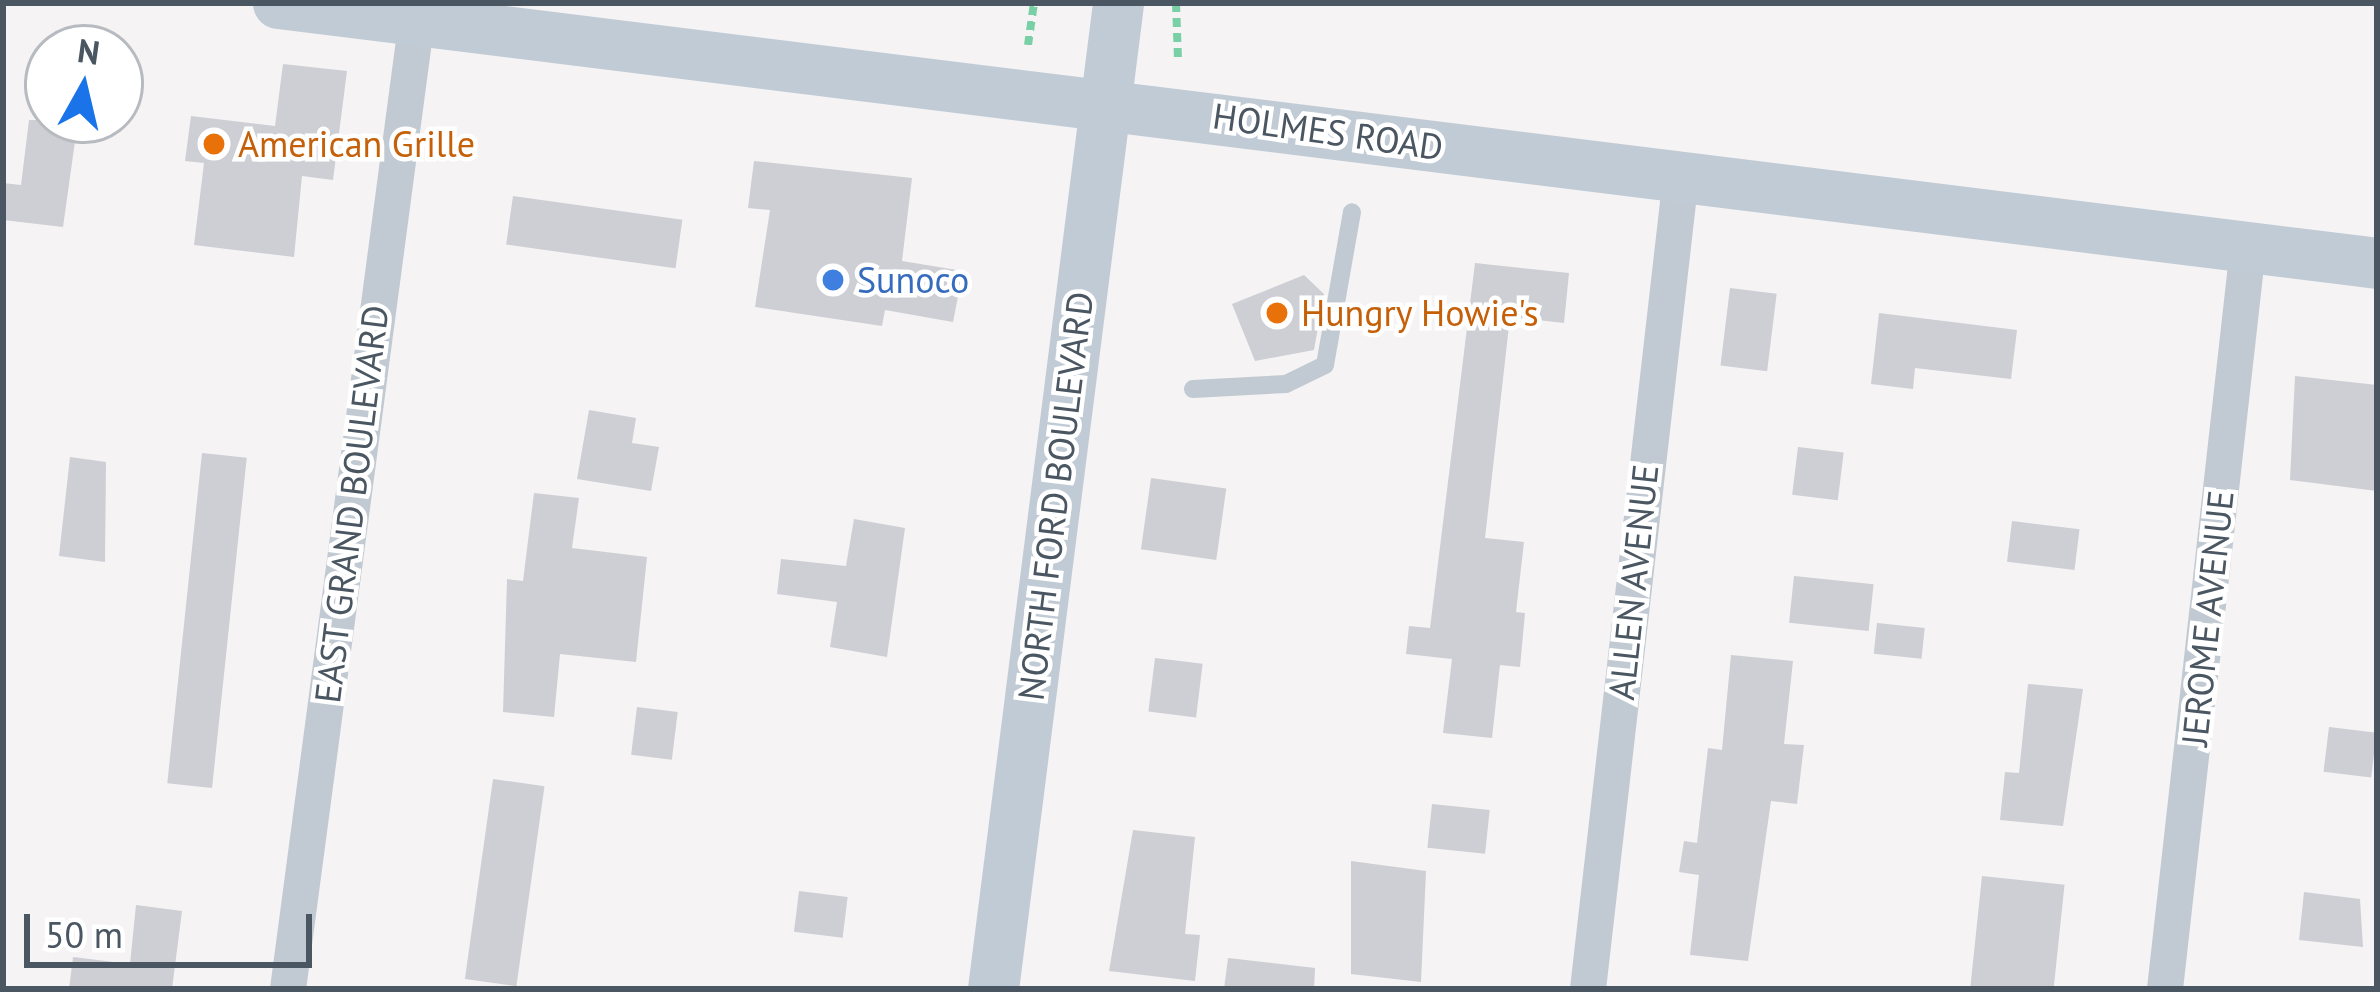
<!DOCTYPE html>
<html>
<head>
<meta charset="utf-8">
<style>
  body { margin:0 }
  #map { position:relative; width:2380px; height:992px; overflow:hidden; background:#f5f3f3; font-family:"PT Sans",sans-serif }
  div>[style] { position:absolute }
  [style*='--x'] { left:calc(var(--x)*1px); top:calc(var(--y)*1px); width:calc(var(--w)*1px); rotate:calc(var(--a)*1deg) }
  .building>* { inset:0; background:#cdcfd5; transform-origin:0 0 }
  .path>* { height:8px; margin-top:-4px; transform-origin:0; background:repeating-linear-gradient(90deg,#7ad0a6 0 9px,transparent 0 15px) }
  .lane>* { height:18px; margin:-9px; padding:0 9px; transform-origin:9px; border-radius:9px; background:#c1cad2 }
  .street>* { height:36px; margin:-18px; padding:0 18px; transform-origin:18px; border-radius:18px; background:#c1cad2 }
  .secondary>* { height:51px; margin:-25.5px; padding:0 25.5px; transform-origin:25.5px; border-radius:25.5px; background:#c1cbd6 }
  .dots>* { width:33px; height:33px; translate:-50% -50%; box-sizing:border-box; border:6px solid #fff; border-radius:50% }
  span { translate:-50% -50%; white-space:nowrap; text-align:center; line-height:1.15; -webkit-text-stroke:9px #fff; paint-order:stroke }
  .street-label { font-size:36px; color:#4a5661 }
  .food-label { font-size:36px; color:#c56008 }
  .left { translate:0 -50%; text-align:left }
  .shop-label { font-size:36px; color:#366cbe }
  .frame { position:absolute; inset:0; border:6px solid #4a5661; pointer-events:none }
  .north { position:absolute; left:24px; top:24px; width:120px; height:120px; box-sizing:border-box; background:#fff; border:3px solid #b7bbc0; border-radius:50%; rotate:8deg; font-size:33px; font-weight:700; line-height:48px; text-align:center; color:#4a5661 }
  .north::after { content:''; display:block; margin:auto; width:42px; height:54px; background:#1a73e8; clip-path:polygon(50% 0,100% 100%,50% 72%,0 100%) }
  .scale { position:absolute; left:24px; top:914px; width:288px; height:54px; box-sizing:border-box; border:6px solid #4a5661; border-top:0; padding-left:15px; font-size:36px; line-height:42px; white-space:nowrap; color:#4a5661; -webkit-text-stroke:9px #fff; paint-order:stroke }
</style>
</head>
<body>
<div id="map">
  <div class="building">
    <div style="clip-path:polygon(283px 64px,347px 71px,333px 180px,302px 176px,294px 257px,194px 245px,204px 163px,185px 161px,191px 116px,275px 126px)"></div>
    <div style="clip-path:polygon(29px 120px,78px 120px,63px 227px,3px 220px,3px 183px,21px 185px)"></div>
    <div style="clip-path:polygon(754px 161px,912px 178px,902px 261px,963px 271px,953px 322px,885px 310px,882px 326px,755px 307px,770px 210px,748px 208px)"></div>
    <div style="left:513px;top:196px;width:171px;height:49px;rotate:8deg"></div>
    <div style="clip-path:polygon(1475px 263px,1569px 273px,1564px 323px,1510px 317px,1485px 538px,1524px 542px,1516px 612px,1525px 613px,1520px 667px,1500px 665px,1492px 738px,1443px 733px,1452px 659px,1406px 654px,1409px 626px,1430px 628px)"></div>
    <div style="clip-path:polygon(1304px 275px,1324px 294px,1314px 350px,1255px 361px,1232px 304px)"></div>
    <div style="left:1730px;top:288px;width:47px;height:78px;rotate:7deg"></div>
    <div style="clip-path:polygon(1879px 313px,2017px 330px,2011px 379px,1915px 368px,1913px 389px,1871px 384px)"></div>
    <div style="clip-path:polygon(2295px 376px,2377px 385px,2377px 491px,2290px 480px)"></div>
    <div style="clip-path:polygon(589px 410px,636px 418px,632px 443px,659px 447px,651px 491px,577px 479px)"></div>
    <div style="left:1798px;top:447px;width:46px;height:48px;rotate:7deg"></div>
    <div style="left:202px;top:453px;width:45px;height:332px;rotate:6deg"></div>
    <div style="clip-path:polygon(70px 457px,106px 462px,105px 562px,59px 556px)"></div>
    <div style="left:1151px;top:478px;width:76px;height:72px;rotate:8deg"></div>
    <div style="clip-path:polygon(534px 493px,579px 498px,572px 548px,647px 557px,636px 662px,560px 654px,554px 717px,503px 712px,507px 579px,523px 581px)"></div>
    <div style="clip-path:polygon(854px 519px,905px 528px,887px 657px,830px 647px,837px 602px,777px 594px,781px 559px,846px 566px)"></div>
    <div style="left:2012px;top:521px;width:68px;height:41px;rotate:7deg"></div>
    <div style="left:1794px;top:576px;width:80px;height:47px;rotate:6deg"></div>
    <div style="left:1877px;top:623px;width:48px;height:31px;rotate:6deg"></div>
    <div style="clip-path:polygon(1731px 655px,1793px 661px,1784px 744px,1804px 745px,1797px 804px,1771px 801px,1748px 961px,1690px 955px,1699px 875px,1679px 872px,1684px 841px,1697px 843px,1708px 748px,1722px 750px)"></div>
    <div style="left:1155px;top:658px;width:48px;height:54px;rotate:7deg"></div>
    <div style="clip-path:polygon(2028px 684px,2083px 689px,2063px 826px,2000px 820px,2005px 772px,2019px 773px)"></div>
    <div style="left:637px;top:707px;width:41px;height:48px;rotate:7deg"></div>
    <div style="left:2329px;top:727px;width:48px;height:45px;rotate:7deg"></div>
    <div style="left:493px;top:779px;width:52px;height:202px;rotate:8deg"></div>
    <div style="left:1432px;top:804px;width:58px;height:44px;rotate:6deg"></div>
    <div style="clip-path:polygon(1133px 830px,1195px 837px,1185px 934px,1200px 935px,1195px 981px,1109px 971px)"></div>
    <div style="clip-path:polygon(1351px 861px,1426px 871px,1421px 982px,1351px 974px)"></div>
    <div style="left:1982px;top:876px;width:83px;height:114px;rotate:6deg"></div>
    <div style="left:799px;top:891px;width:49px;height:41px;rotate:7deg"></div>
    <div style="clip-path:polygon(2304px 892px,2360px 899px,2363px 947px,2299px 940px)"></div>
    <div style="clip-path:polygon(136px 905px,182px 911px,172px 989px,69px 989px,73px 957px,130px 964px)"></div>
    <div style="clip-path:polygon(1228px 958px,1315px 968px,1314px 989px,1224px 989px)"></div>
  </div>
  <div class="path">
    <div style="--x:1176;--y:3;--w:56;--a:88"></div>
    <div style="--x:1028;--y:45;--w:42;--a:-81.9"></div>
  </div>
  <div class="lane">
    <div style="--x:1193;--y:389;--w:93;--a:-3.1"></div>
    <div style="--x:1286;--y:384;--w:43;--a:-26"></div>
    <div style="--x:1325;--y:365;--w:155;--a:-80"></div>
  </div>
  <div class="street">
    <div style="--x:288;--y:989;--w:995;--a:-82.43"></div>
    <div style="--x:1588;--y:989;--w:818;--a:-83.47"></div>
    <div style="--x:2165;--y:989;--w:746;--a:-83.61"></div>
  </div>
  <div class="secondary">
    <div style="--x:278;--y:3;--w:2115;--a:7.06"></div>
    <div style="--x:993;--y:989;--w:994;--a:-82.77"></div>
  </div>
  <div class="dots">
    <div style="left:214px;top:144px;background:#e8710a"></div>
    <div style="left:833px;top:280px;background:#3f7fe0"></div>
    <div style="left:1277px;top:313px;background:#e8710a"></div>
  </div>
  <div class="street-label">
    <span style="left:1328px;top:131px;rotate:8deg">HOLMES ROAD</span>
    <span style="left:1055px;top:496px;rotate:-83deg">NORTH FORD BOULEVARD</span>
    <span style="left:351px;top:504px;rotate:-83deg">EAST GRAND BOULEVARD</span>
    <span style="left:1633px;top:582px;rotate:-84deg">ALLEN AVENUE</span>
    <span style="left:2207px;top:618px;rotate:-84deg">JEROME AVENUE</span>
  </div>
  <div class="food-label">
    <span class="left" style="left:238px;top:144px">American Grille</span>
    <span class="left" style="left:1301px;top:313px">Hungry Howie's</span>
  </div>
  <div class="shop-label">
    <span class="left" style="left:857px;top:280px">Sunoco</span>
  </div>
  <div class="frame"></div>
  <div class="north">N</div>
  <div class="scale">50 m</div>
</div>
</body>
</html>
